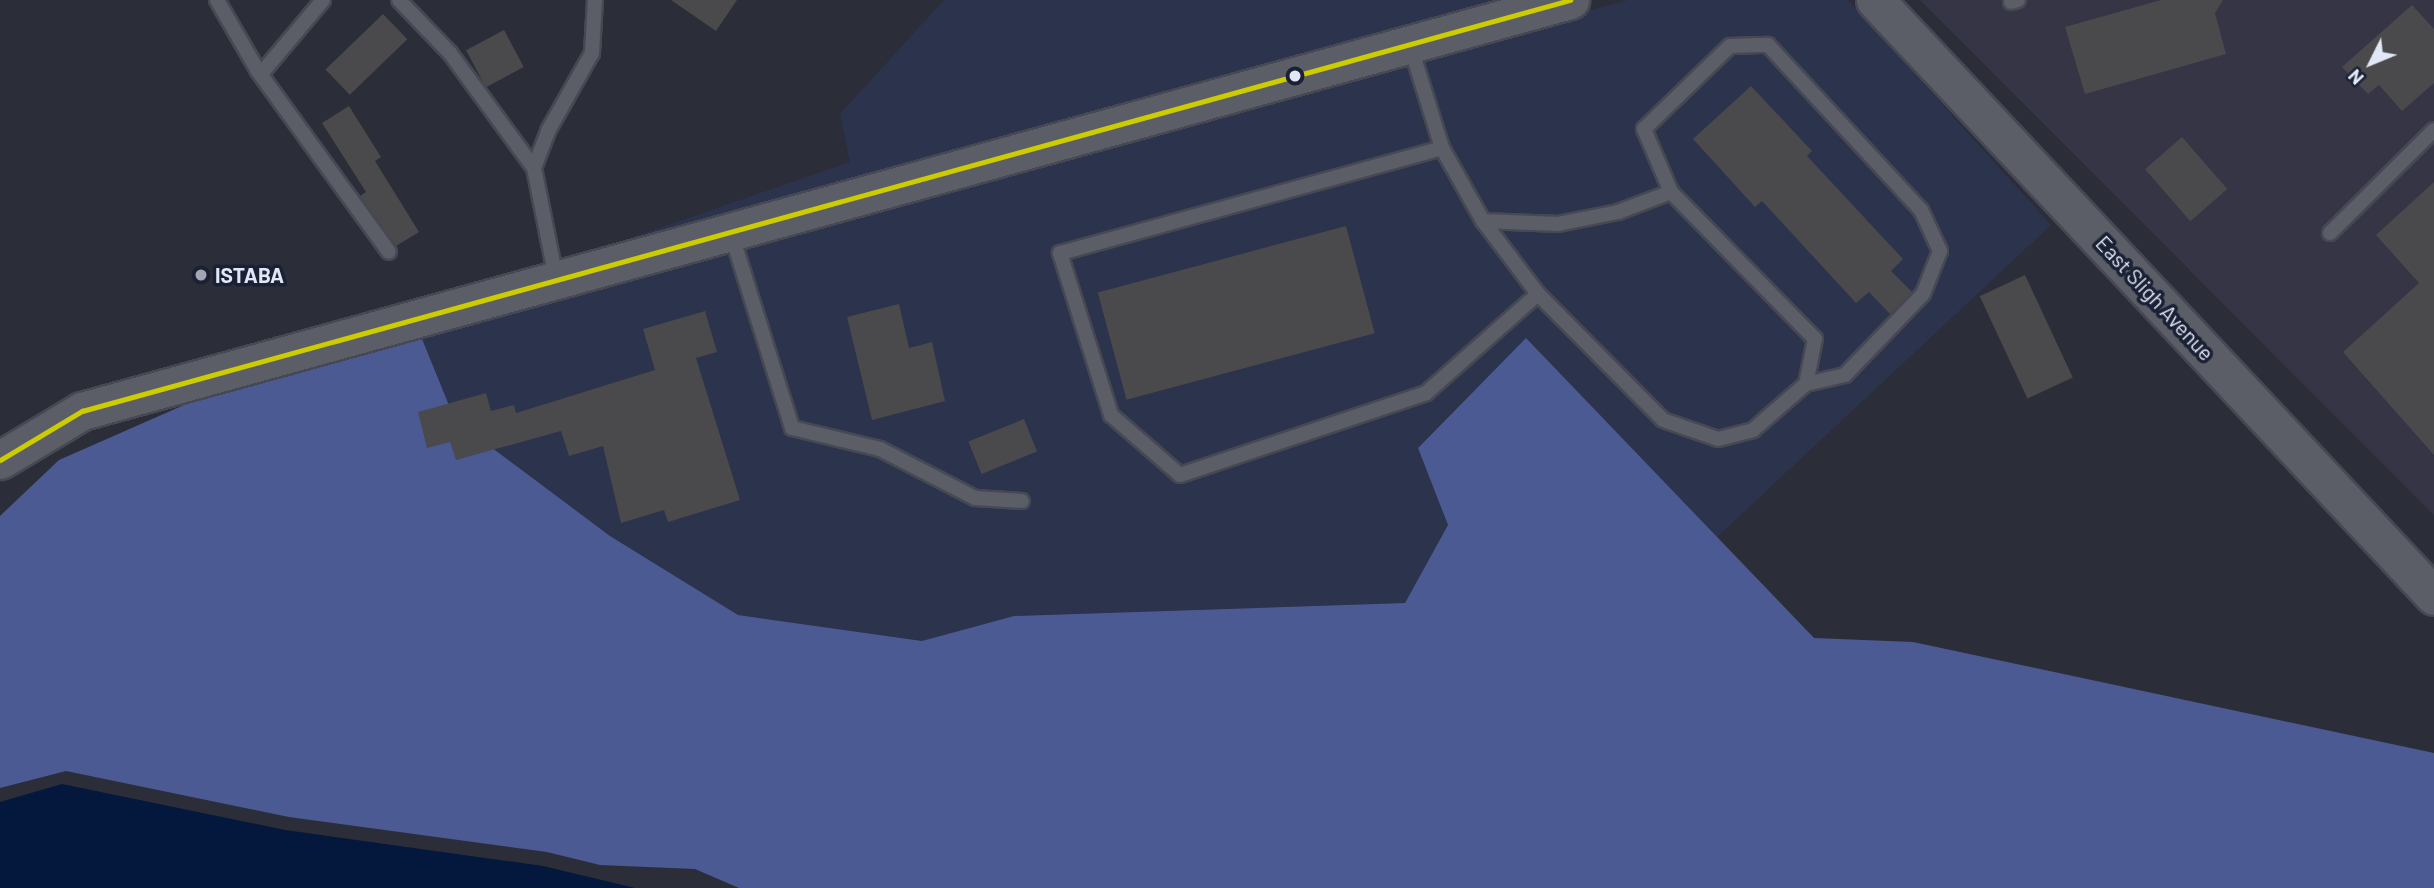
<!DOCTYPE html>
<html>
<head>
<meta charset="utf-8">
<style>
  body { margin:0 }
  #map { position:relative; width:2434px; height:888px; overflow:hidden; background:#2b2e39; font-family:Barlow,sans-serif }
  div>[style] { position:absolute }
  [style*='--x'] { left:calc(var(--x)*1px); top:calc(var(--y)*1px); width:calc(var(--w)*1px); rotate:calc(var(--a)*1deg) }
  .built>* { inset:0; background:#2c334c }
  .industrial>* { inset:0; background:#363545 }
  .forest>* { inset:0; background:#4c5a93 }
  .water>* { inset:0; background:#04173c }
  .building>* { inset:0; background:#4a494b; transform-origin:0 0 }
  .roads { filter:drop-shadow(2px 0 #464953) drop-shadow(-2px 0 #464953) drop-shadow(0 2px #464953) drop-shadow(0 -2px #464953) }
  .service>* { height:14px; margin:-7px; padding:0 7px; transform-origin:7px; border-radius:7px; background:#5b5e66 }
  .tertiary>* { height:37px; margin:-18.5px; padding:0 18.5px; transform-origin:18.5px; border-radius:18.5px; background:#5b5e66 }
  .bus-1>* { height:5px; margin:-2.5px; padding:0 2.5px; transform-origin:2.5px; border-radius:2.5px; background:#cc0 }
  .dots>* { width:19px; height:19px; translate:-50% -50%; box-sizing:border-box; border:4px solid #1b2135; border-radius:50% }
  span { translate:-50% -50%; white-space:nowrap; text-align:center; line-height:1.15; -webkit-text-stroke:7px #1b2135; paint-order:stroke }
  .poi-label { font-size:21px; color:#e2e7f5; font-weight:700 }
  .left { translate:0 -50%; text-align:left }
  .street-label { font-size:21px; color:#e2e7f5 }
  .north { position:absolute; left:2336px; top:28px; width:70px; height:70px; -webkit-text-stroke:5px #1b2135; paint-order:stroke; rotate:227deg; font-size:19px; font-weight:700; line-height:28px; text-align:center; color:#e2e7f5 }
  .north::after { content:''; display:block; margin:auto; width:24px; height:32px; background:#e2e7f5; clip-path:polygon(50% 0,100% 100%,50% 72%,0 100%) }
</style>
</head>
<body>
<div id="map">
  <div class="built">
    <div style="clip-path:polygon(944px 0,1510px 0,565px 261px,850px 162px,840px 114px)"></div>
    <div style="clip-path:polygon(1628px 0,1848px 0,2051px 225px,1716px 538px,1526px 338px,1418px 447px,1448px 525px,1405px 603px,1014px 616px,922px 641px,738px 615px,610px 536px,455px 420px,420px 334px)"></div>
  </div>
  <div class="industrial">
    <div style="clip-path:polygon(1920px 0,2434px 0,2434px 515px)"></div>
  </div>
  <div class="forest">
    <div style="clip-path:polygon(420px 334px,455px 420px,610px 536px,738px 615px,922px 641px,1014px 616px,1405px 603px,1448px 525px,1418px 448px,1526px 338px,1814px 638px,1913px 642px,2434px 753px,2434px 888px,739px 888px,695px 869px,600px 865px,547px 852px,289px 817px,66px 771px,0 788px,0 516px,59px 460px,225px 387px)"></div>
  </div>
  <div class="water">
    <div style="clip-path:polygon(62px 784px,285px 830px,543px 866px,635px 888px,0 888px,0 802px)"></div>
  </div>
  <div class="building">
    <div style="clip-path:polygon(671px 0,737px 0,716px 31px)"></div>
    <div style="clip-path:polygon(2161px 0,2223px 0,2215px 13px,2226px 54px,2085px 94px,2065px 27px)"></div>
    <div style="clip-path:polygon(2412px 5px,2434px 29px,2434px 83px,2402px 111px,2379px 85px,2368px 94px,2342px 67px)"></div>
    <div style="left:383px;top:14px;width:35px;height:80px;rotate:46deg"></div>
    <div style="left:504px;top:30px;width:42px;height:43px;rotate:62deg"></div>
    <div style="clip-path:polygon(1751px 86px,1812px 151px,1807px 156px,1903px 259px,1891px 271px,1912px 292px,1890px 314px,1869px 292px,1856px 303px,1762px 201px,1755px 207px,1693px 139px)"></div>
    <div style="clip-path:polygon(349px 106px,381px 157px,375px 161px,419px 232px,396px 246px,360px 196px,366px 192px,322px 123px)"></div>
    <div style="left:2182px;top:137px;width:69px;height:49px;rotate:49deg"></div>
    <div style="clip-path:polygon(2434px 182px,2434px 455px,2343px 352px,2419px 283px,2376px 235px)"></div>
    <div style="left:1346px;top:226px;width:111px;height:257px;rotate:75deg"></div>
    <div style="left:2025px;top:275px;width:113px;height:50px;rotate:65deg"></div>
    <div style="clip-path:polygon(899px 304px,909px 348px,932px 342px,945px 401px,872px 420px,847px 317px)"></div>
    <div style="clip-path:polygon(705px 311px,717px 352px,696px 358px,740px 500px,668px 522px,664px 510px,621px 523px,603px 446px,569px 456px,561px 431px,456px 460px,450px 442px,427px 448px,418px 412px,486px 393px,491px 411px,514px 405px,516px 413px,655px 370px,643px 329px)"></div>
    <div style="left:1024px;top:419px;width:35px;height:60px;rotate:68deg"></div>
  </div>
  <div class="roads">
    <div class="service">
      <div style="--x:217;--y:0;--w:82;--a:60"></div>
      <div style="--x:323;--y:0;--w:90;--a:130"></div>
      <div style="--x:265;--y:69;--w:7;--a:164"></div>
      <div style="--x:258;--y:71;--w:223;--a:54.1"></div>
      <div style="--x:399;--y:0;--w:74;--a:46.1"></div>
      <div style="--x:450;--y:53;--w:142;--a:53.9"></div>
      <div style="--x:2011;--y:2;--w:7;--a:-16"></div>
      <div style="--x:1410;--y:45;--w:108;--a:72.7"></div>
      <div style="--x:1442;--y:148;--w:84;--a:60.7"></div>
      <div style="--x:1483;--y:221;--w:91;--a:53"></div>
      <div style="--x:1538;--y:294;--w:177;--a:45.2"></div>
      <div style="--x:1663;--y:420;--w:58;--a:19.1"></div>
      <div style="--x:1718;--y:439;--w:36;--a:-14"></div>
      <div style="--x:1753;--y:430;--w:70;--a:-41"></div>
      <div style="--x:1806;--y:384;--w:46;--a:-78.7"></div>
      <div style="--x:1815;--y:339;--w:206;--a:-134.4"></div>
      <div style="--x:1671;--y:192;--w:57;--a:159.3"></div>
      <div style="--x:1618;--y:212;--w:61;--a:168.7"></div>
      <div style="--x:1558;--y:224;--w:75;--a:-177.7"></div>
      <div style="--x:1442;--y:148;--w:396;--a:164.6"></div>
      <div style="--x:1060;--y:253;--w:170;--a:72.5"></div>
      <div style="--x:1111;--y:415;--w:91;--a:41"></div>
      <div style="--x:1180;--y:475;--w:259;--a:-18.4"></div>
      <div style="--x:1426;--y:393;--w:149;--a:-41.5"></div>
      <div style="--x:1671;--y:192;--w:69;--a:-113.2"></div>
      <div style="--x:1644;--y:129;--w:120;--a:-44"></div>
      <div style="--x:1730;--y:46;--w:38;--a:-2"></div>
      <div style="--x:1768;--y:45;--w:225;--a:47.2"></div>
      <div style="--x:1921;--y:210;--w:45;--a:65.1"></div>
      <div style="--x:1940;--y:251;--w:46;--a:111.6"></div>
      <div style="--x:1923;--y:294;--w:112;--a:133.9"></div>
      <div style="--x:1845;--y:375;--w:40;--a:167"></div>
      <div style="--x:731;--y:233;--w:204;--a:72.6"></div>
      <div style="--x:792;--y:428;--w:90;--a:13.4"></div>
      <div style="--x:880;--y:449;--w:107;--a:27.3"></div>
      <div style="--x:975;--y:498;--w:47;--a:3.7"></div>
      <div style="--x:2330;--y:233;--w:146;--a:-44.7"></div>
      <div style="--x:556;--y:278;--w:112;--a:-101.3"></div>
      <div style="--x:534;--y:168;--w:40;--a:-69"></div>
      <div style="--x:548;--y:131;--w:90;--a:-60.6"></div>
      <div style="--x:592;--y:53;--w:53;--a:-86.8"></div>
    </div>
    <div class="tertiary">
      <div style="--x:1875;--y:0;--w:817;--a:46.83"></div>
      <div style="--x:0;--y:460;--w:96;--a:-30.9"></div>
      <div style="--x:82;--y:411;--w:1544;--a:-15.44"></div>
    </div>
  </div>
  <div class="bus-1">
    <div style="--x:0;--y:460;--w:96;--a:-30.9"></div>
    <div style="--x:82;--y:411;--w:1544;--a:-15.44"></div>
  </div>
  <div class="dots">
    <div style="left:1295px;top:76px;background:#e2e7f5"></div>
    <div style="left:201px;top:275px;background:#a2a6b3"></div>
  </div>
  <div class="poi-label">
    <span class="left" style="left:215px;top:275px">ISTABA</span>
  </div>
  <div class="street-label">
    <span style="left:2155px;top:298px;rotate:47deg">East Sligh Avenue</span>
  </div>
  <div class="north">N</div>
</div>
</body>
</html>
